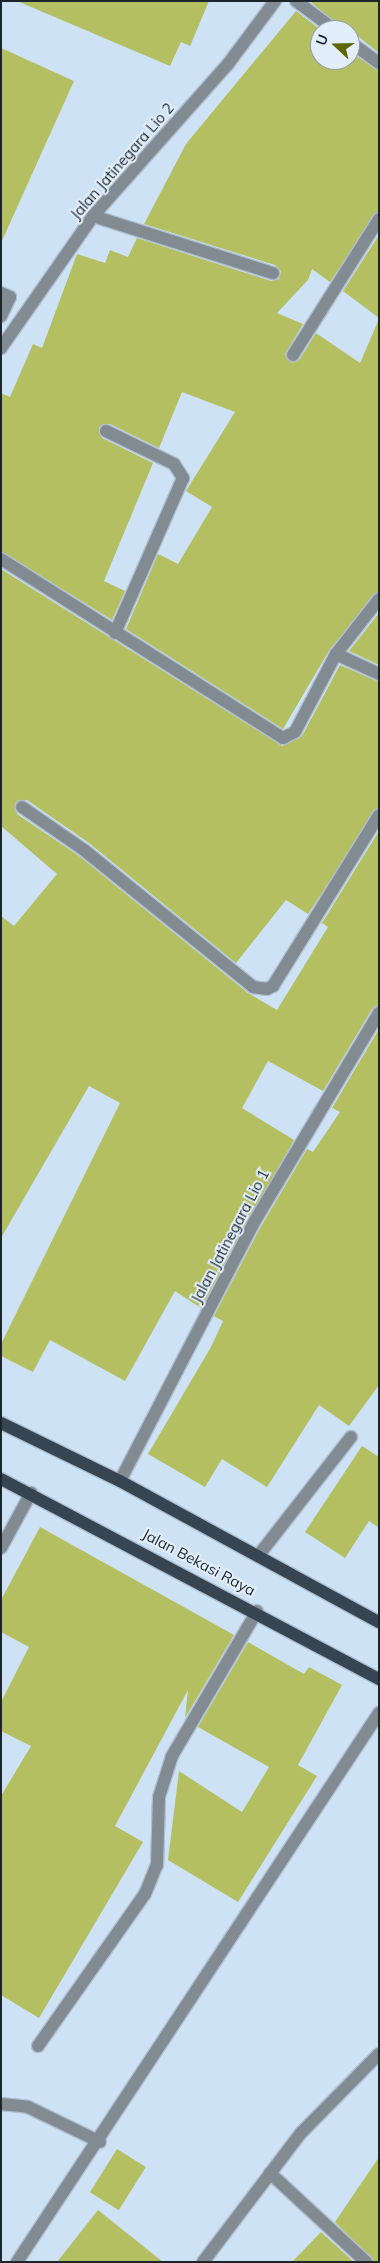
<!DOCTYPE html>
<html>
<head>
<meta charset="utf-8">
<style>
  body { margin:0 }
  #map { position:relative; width:380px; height:2263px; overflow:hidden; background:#cee2f6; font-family:Mulish,sans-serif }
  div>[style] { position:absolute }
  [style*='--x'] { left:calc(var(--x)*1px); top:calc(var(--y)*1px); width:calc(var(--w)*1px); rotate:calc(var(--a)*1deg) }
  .building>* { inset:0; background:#b4bf61; transform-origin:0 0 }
  .roads { filter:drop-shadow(1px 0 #aec0d2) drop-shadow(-1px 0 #aec0d2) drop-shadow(0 1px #aec0d2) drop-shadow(0 -1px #aec0d2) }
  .minor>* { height:12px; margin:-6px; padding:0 6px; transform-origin:6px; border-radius:6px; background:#828a92 }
  .major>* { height:12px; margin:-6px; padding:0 6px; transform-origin:6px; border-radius:6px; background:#374553 }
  span { translate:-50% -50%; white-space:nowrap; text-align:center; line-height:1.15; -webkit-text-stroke:4px #e2effb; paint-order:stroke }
  .street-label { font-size:15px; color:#1d252c }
  .frame { position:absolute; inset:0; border:2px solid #1d252c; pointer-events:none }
  .north { position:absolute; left:310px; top:20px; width:50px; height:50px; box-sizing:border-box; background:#e2effb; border:1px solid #939ea8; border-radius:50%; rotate:291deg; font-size:14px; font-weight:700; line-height:20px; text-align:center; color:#1d252c }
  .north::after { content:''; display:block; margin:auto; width:18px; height:22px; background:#5e6605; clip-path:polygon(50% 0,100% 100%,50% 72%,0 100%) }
</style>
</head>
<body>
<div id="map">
  <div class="building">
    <div style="clip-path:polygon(17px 1px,209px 1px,190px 46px,181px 42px,170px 66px)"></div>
    <div style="clip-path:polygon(310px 1px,379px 1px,379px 53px,350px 30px,343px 30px)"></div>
    <div style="clip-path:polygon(296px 11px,321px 30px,320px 60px,350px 60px,350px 52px,379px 71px,379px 211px,330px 282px,312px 269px,308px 280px,277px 313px,303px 324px,285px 354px,292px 363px,300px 359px,316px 333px,360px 363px,379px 319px,379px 591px,330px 649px,283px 729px,126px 629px,158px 554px,178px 564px,212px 507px,186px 491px,235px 412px,182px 392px,159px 448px,110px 424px,99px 427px,102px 438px,153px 463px,104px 581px,125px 591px,112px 620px,1px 551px,1px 393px,10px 397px,33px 344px,42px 348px,77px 254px,105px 263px,110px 250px,128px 257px,137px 238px,271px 281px,279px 279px,281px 271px,275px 265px,144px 224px,186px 144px)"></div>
    <div style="clip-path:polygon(1px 48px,74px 81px,1px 243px)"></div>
    <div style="clip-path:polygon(379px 235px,379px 318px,343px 291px)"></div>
    <div style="clip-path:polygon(1px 569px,282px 746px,302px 736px,340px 665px,379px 682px,379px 807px,308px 914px,286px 900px,236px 963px,89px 843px,27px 800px,15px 803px,17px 814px,79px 856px,248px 993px,277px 1010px,328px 927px,322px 923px,379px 831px,379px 1005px,372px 1009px,323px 1091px,268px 1061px,242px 1108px,294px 1140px,201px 1308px,175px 1291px,125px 1381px,50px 1340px,33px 1372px,1px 1356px,1px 1344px,120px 1103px,89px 1086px,1px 1238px,1px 916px,14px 926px,57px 874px,1px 826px)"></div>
    <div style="clip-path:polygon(379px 613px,379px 665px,349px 651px)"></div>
    <div style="clip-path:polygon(379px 1029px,379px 1385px,349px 1426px,319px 1405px,267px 1487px,222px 1459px,205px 1487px,148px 1454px,211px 1347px,223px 1321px,214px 1316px,260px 1228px,307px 1149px,313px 1152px,340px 1112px,332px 1108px)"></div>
    <div style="clip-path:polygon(362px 1446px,379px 1457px,379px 1528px,369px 1521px,345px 1558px,305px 1532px)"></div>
    <div style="clip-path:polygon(40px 1527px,234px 1635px,185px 1718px,188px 1690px,115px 1826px,143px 1842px,39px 2018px,1px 1995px,1px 1796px,31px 1746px,1px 1731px,1px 1702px,29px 1647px,1px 1632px,1px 1600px)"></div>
    <div style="clip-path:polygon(248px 1642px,304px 1674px,309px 1667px,342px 1685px,298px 1765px,317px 1776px,238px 1902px,168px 1860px,179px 1771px,242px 1812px,269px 1767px,198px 1727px)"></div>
    <div style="left:117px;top:2149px;width:34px;height:51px;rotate:32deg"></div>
    <div style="clip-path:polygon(379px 2157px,379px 2262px,374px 2262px,335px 2222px)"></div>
    <div style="clip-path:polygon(98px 2210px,163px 2262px,57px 2262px)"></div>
    <div style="clip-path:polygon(321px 2232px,354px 2262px,292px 2262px)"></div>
  </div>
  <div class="roads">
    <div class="minor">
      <div style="--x:296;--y:1;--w:49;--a:36.6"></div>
      <div style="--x:350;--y:42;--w:36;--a:36"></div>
      <div style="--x:93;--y:216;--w:189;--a:17.6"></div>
      <div style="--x:1;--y:293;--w:10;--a:24"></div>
      <div style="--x:10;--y:297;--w:21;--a:115"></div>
      <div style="--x:1;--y:348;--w:161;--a:-55.1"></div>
      <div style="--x:93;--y:216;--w:203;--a:-48.4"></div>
      <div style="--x:228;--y:64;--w:79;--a:-53.3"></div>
      <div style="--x:293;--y:355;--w:161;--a:-57.7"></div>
      <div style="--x:106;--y:431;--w:76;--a:25.9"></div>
      <div style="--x:174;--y:464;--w:17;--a:57"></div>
      <div style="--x:183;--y:478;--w:169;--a:113.7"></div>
      <div style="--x:1;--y:559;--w:334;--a:32.4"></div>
      <div style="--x:283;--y:738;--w:13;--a:-27"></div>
      <div style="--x:295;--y:732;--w:88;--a:-62.3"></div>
      <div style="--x:336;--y:654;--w:47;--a:24.9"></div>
      <div style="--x:336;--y:654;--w:70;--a:-52"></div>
      <div style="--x:22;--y:807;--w:75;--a:34.7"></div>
      <div style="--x:84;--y:850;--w:218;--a:39"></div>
      <div style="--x:253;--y:987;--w:14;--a:8"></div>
      <div style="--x:267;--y:989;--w:7;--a:-27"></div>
      <div style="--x:273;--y:986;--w:201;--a:-58.2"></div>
      <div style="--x:120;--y:1481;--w:289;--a:-62.6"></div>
      <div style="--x:253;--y:1224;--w:246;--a:-59.2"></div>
      <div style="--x:1;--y:1548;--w:63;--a:-61.4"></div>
      <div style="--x:258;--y:1556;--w:151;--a:-52"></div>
      <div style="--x:38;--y:2046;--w:186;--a:-54.9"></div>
      <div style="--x:145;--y:1894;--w:31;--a:-68"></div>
      <div style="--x:157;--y:1865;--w:68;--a:-88.3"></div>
      <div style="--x:159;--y:1797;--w:43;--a:-72.4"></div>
      <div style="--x:172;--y:1756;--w:168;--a:-59.6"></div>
      <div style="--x:1;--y:2104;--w:27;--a:6"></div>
      <div style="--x:28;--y:2107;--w:80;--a:25.9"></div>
      <div style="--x:270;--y:2173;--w:131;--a:42.8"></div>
      <div style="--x:17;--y:2262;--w:658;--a:-56.6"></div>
      <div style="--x:203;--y:2262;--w:162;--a:-52.8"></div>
      <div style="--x:301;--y:2133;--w:111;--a:-45.4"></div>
    </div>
    <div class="major">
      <div style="--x:1;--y:1423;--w:132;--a:26"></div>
      <div style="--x:120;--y:1481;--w:295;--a:28.6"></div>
      <div style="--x:1;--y:1479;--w:428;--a:27.9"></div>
    </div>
  </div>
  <div class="street-label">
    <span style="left:122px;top:161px;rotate:-49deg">Jalan Jatinegara Lio 2</span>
    <span style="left:230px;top:1236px;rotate:-62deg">Jalan Jatinegara Lio 1</span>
    <span style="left:199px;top:1562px;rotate:28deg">Jalan Bekasi Raya</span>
  </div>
  <div class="frame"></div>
  <div class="north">U</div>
</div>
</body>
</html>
